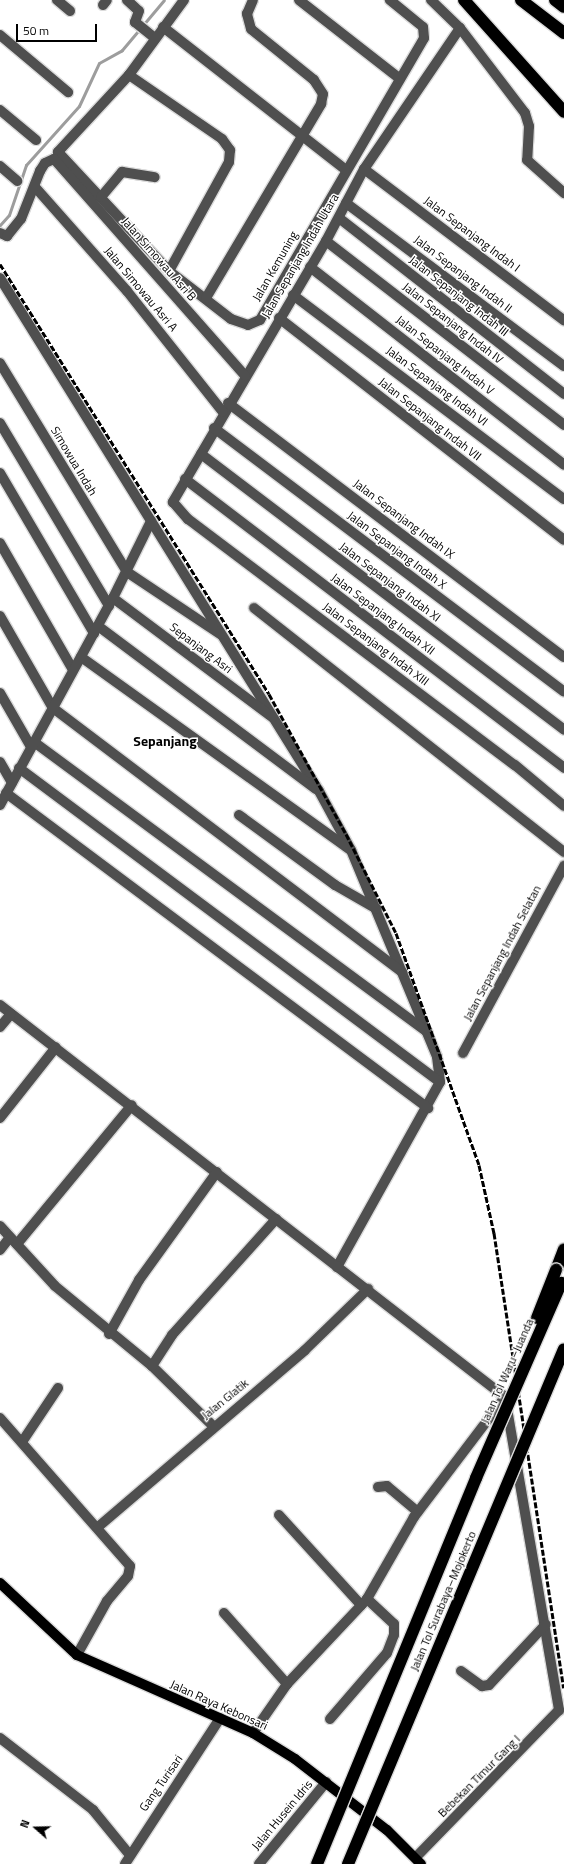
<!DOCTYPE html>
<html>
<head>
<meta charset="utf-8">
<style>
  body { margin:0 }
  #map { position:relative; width:564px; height:1864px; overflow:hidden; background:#fff; font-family:"Titillium Web",sans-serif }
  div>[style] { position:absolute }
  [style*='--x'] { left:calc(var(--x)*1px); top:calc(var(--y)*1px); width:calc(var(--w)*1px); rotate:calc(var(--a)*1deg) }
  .stream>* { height:3px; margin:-1.5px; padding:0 1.5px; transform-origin:1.5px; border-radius:1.5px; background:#9d9d9d }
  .roads { filter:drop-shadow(1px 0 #dbdbdb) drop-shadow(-1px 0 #dbdbdb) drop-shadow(0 1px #dbdbdb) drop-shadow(0 -1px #dbdbdb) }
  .minor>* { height:10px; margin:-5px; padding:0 5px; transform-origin:5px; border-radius:5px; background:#4f4f4f }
  .major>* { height:10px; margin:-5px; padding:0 5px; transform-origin:5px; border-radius:5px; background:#000 }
  .highway>* { height:12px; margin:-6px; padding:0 6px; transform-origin:6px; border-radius:6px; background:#000 }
  .rail>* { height:3px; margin-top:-1.5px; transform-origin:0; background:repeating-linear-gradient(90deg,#000 0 6px,transparent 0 8px) }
  .bridges { filter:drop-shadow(1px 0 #dbdbdb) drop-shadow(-1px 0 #dbdbdb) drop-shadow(0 1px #dbdbdb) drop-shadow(0 -1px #dbdbdb) }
  .highway-bridge>* { height:12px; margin:-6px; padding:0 6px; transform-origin:6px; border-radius:6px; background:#000 }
  span { translate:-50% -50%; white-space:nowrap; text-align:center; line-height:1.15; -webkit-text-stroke:3px #fff; paint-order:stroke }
  .street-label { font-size:12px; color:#000 }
  .quarter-label { font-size:14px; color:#000; font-weight:700 }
  .north { position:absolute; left:16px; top:1808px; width:40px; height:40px; -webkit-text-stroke:3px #fff; paint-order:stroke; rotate:290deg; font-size:11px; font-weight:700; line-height:16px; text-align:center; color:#000 }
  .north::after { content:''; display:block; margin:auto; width:14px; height:18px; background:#000; clip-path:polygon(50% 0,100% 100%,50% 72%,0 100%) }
  .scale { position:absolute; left:16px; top:24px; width:81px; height:18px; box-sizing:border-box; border:2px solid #000; border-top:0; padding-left:5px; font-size:12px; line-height:14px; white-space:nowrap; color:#000; -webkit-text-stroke:3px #fff; paint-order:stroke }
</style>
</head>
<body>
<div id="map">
  <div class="stream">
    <div style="--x:0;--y:225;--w:13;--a:-48"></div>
    <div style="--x:9;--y:215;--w:53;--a:-71.2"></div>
    <div style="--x:26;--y:165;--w:79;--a:-48.1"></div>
    <div style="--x:79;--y:106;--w:47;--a:-65.1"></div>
    <div style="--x:99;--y:63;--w:26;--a:-29"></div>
    <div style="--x:122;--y:50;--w:65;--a:-50"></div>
  </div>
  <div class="roads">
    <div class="minor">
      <div style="--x:57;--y:0;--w:17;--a:40"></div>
      <div style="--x:127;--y:0;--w:16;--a:43"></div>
      <div style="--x:139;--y:11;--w:12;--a:110"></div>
      <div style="--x:135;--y:22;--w:26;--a:39"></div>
      <div style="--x:184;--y:0;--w:93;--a:126.3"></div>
      <div style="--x:129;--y:75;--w:105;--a:132.7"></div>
      <div style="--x:58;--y:152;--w:163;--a:47"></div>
      <div style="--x:169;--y:271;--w:78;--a:37.7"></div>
      <div style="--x:231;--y:319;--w:18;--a:19"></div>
      <div style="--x:248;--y:325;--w:13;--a:-23"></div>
      <div style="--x:260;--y:320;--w:326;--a:-59.8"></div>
      <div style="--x:424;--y:38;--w:11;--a:-95"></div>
      <div style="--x:423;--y:27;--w:43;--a:-140.7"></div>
      <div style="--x:299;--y:0;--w:128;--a:38"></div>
      <div style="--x:431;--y:0;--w:40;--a:44"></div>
      <div style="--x:460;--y:28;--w:107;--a:52.6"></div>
      <div style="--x:525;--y:113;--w:14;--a:73"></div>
      <div style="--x:529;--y:126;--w:34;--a:93"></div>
      <div style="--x:527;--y:160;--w:50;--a:41.7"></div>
      <div style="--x:103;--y:5;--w:6;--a:-51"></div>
      <div style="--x:163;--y:27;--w:231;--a:38"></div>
      <div style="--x:460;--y:28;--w:171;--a:124.2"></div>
      <div style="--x:364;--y:169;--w:81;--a:117.8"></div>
      <div style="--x:326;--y:241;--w:303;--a:120.4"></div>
      <div style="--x:173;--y:502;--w:23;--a:49"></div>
      <div style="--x:188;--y:519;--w:409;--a:37"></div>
      <div style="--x:515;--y:765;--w:64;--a:39.9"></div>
      <div style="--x:0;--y:35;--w:89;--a:40"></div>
      <div style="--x:129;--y:75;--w:113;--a:34.5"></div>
      <div style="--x:222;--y:139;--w:14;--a:54"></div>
      <div style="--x:230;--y:150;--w:12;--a:95"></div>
      <div style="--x:229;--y:162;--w:124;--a:118.8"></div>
      <div style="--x:0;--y:110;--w:47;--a:39.8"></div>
      <div style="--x:0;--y:166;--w:23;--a:41"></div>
      <div style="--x:364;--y:169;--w:251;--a:37.1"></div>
      <div style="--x:35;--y:187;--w:139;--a:48.5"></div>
      <div style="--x:127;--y:291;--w:154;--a:51.6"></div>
      <div style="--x:101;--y:197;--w:33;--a:-50"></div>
      <div style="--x:122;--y:172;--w:33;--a:9"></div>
      <div style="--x:346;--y:203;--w:272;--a:36.8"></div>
      <div style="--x:339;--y:218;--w:286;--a:38"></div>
      <div style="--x:0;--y:233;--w:8;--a:23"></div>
      <div style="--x:7;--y:236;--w:22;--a:-51"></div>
      <div style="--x:21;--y:219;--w:52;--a:-68.4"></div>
      <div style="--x:40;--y:171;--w:9;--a:-58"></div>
      <div style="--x:45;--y:163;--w:10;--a:-24"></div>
      <div style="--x:54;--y:159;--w:289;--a:48.6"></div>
      <div style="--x:326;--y:241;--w:301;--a:37.7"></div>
      <div style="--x:310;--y:267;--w:322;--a:37.9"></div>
      <div style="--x:0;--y:278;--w:604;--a:58.13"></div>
      <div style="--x:319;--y:791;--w:67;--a:61.5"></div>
      <div style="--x:351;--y:850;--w:224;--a:67.4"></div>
      <div style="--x:437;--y:1057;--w:25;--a:83"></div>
      <div style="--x:440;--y:1082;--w:212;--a:119.1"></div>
      <div style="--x:293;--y:295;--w:339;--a:37"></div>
      <div style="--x:206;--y:298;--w:226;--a:-59.3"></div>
      <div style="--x:321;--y:104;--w:10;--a:-79"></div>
      <div style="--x:323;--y:94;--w:17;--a:-123"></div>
      <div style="--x:314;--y:80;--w:81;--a:-141"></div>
      <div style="--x:251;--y:29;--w:16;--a:-105"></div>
      <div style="--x:247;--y:14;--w:15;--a:-67"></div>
      <div style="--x:279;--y:318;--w:361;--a:37.9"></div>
      <div style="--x:0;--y:363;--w:245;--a:58.7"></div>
      <div style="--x:127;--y:572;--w:112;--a:33.7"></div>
      <div style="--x:228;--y:403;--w:421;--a:37.1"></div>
      <div style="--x:0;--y:423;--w:213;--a:59.2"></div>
      <div style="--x:214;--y:428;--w:438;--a:37"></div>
      <div style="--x:201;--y:454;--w:456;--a:37.2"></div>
      <div style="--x:0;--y:473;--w:186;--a:59.6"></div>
      <div style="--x:185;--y:479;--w:477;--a:37.3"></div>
      <div style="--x:0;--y:543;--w:146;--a:60.1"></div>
      <div style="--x:113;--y:598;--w:199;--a:36.8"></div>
      <div style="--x:254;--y:608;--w:395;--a:38.2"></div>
      <div style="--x:0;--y:616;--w:106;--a:60.1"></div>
      <div style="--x:53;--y:708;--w:438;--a:37.1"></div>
      <div style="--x:98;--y:626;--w:272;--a:36.8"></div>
      <div style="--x:81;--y:657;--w:330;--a:35.6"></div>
      <div style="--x:0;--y:693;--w:62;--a:60.1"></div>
      <div style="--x:34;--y:742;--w:489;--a:36.4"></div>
      <div style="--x:0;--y:762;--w:24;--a:60"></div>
      <div style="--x:19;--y:768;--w:525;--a:36.72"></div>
      <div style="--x:6;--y:793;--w:527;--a:36.74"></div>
      <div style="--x:0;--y:805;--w:236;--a:-61.4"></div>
      <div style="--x:113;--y:598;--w:86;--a:-63.7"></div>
      <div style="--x:239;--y:815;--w:119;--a:36.1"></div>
      <div style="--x:335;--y:885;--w:48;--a:29.7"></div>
      <div style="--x:0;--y:1005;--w:639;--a:37.82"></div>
      <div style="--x:505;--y:1397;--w:318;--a:80.2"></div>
      <div style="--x:559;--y:1710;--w:206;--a:134.2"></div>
      <div style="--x:0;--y:1027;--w:17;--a:-50"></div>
      <div style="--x:463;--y:1053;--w:213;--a:-61.6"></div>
      <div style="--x:0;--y:1118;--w:90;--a:-51.7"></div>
      <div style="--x:0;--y:1226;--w:81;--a:47.5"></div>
      <div style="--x:55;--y:1286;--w:126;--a:39.5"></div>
      <div style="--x:152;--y:1366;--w:84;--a:44.5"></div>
      <div style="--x:17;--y:1244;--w:180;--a:-50.4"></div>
      <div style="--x:0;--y:1250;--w:16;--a:-52"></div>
      <div style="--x:109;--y:1334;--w:62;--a:-60.9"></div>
      <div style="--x:139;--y:1280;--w:133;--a:-54.2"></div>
      <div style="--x:152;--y:1366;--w:37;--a:-57"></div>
      <div style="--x:172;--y:1335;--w:156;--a:-48.1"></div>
      <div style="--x:0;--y:1418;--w:197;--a:48.7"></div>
      <div style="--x:130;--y:1566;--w:10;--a:101"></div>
      <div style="--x:128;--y:1576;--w:33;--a:130"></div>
      <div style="--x:107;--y:1601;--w:62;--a:119.1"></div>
      <div style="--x:22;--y:1442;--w:65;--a:-56.3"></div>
      <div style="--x:378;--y:1487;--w:9;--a:-6"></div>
      <div style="--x:387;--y:1486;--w:40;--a:40"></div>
      <div style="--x:279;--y:1515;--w:122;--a:47.7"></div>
      <div style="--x:98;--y:1527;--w:272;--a:-40.5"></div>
      <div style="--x:305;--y:1350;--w:88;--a:-44.1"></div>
      <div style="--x:224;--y:1613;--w:95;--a:48.4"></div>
      <div style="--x:461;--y:1671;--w:26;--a:36"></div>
      <div style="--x:482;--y:1686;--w:7;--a:-8"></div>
      <div style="--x:489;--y:1685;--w:83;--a:-46.9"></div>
      <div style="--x:330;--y:1719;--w:87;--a:-49.2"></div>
      <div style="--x:387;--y:1653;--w:19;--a:-69"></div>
      <div style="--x:394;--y:1635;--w:11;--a:-90"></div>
      <div style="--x:394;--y:1624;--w:37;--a:-137"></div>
      <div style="--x:253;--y:1733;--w:60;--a:-55.2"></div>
      <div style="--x:287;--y:1684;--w:117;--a:-46.7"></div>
      <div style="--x:367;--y:1599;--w:95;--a:-60.2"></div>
      <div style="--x:414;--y:1517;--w:151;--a:-52.8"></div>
      <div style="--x:0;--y:1738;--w:118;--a:37.7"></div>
      <div style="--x:93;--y:1810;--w:57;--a:50.7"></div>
      <div style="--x:125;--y:1864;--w:174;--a:-56.9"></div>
      <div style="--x:259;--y:1864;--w:106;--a:-50.7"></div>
    </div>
    <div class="major">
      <div style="--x:0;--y:1583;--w:105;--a:43.1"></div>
      <div style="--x:77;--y:1655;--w:193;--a:23.9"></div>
      <div style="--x:253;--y:1733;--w:49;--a:31.8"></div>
      <div style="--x:295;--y:1759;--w:116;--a:37.7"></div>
      <div style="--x:387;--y:1830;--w:48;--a:45"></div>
    </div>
    <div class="highway">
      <div style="--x:464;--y:0;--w:150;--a:48.2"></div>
      <div style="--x:521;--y:0;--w:54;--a:37.5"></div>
      <div style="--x:555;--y:0;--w:11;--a:38"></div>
      <div style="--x:556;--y:1270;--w:22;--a:-69"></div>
    </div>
  </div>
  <div class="rail">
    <div style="--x:0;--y:264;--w:507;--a:57.97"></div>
    <div style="--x:269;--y:694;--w:160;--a:61.2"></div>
    <div style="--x:346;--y:834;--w:111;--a:63.2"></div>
    <div style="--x:396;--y:933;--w:246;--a:70.3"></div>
    <div style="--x:479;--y:1165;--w:70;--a:77.6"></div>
    <div style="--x:494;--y:1233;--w:460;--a:81.3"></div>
  </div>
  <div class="bridges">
    <div class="highway-bridge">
      <div style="--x:537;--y:1318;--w:52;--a:-68.4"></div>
      <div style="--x:317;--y:1864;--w:417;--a:-67.6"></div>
      <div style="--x:476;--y:1478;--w:213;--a:-66.4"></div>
      <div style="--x:348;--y:1864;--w:558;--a:-67.25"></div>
    </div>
  </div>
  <div class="street-label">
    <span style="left:472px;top:234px;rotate:37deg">Jalan Sepanjang Indah I</span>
    <span style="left:300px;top:256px;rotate:-60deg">Jalan Sepanjang Indah Utara</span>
    <span style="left:159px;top:259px;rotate:49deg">Jalan Simowau Asri B</span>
    <span style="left:275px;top:266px;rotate:-60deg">Jalan Kemuning</span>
    <span style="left:463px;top:274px;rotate:37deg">Jalan Sepanjang Indah II</span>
    <span style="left:141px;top:289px;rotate:50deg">Jalan Simowau Asri A</span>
    <span style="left:459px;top:296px;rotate:38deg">Jalan Sepanjang Indah III</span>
    <span style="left:453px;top:323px;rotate:38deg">Jalan Sepanjang Indah IV</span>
    <span style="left:445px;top:355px;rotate:38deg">Jalan Sepanjang Indah V</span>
    <span style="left:437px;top:386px;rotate:37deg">Jalan Sepanjang Indah VI</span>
    <span style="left:430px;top:419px;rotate:38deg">Jalan Sepanjang Indah VII</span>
    <span style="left:74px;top:461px;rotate:59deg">Simowua Indah</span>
    <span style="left:404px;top:519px;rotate:37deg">Jalan Sepanjang Indah IX</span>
    <span style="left:397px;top:550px;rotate:37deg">Jalan Sepanjang Indah X</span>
    <span style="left:390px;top:582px;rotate:37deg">Jalan Sepanjang Indah XI</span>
    <span style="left:383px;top:614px;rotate:37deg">Jalan Sepanjang Indah XII</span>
    <span style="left:376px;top:644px;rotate:37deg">Jalan Sepanjang Indah XIII</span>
    <span style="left:201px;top:648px;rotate:37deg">Sepanjang Asri</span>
    <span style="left:502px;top:953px;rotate:-62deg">Jalan Sepanjang Indah Selatan</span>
    <span style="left:507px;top:1371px;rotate:-66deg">Jalan Tol Waru–Juanda</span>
    <span style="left:225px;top:1399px;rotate:-39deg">Jalan Glatik</span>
    <span style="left:443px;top:1601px;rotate:-67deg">Jalan Tol Surabaya–Mojokerto</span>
    <span style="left:219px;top:1705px;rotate:24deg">Jalan Raya Kebonsari</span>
    <span style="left:479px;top:1776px;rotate:-45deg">Bebekan Timur Gang I</span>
    <span style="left:161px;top:1783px;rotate:-55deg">Gang Turisari</span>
    <span style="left:282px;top:1815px;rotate:-50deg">Jalan Husein Idris</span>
  </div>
  <div class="quarter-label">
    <span style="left:165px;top:741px">Sepanjang</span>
  </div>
  <div class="north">N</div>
  <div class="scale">50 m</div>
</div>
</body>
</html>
